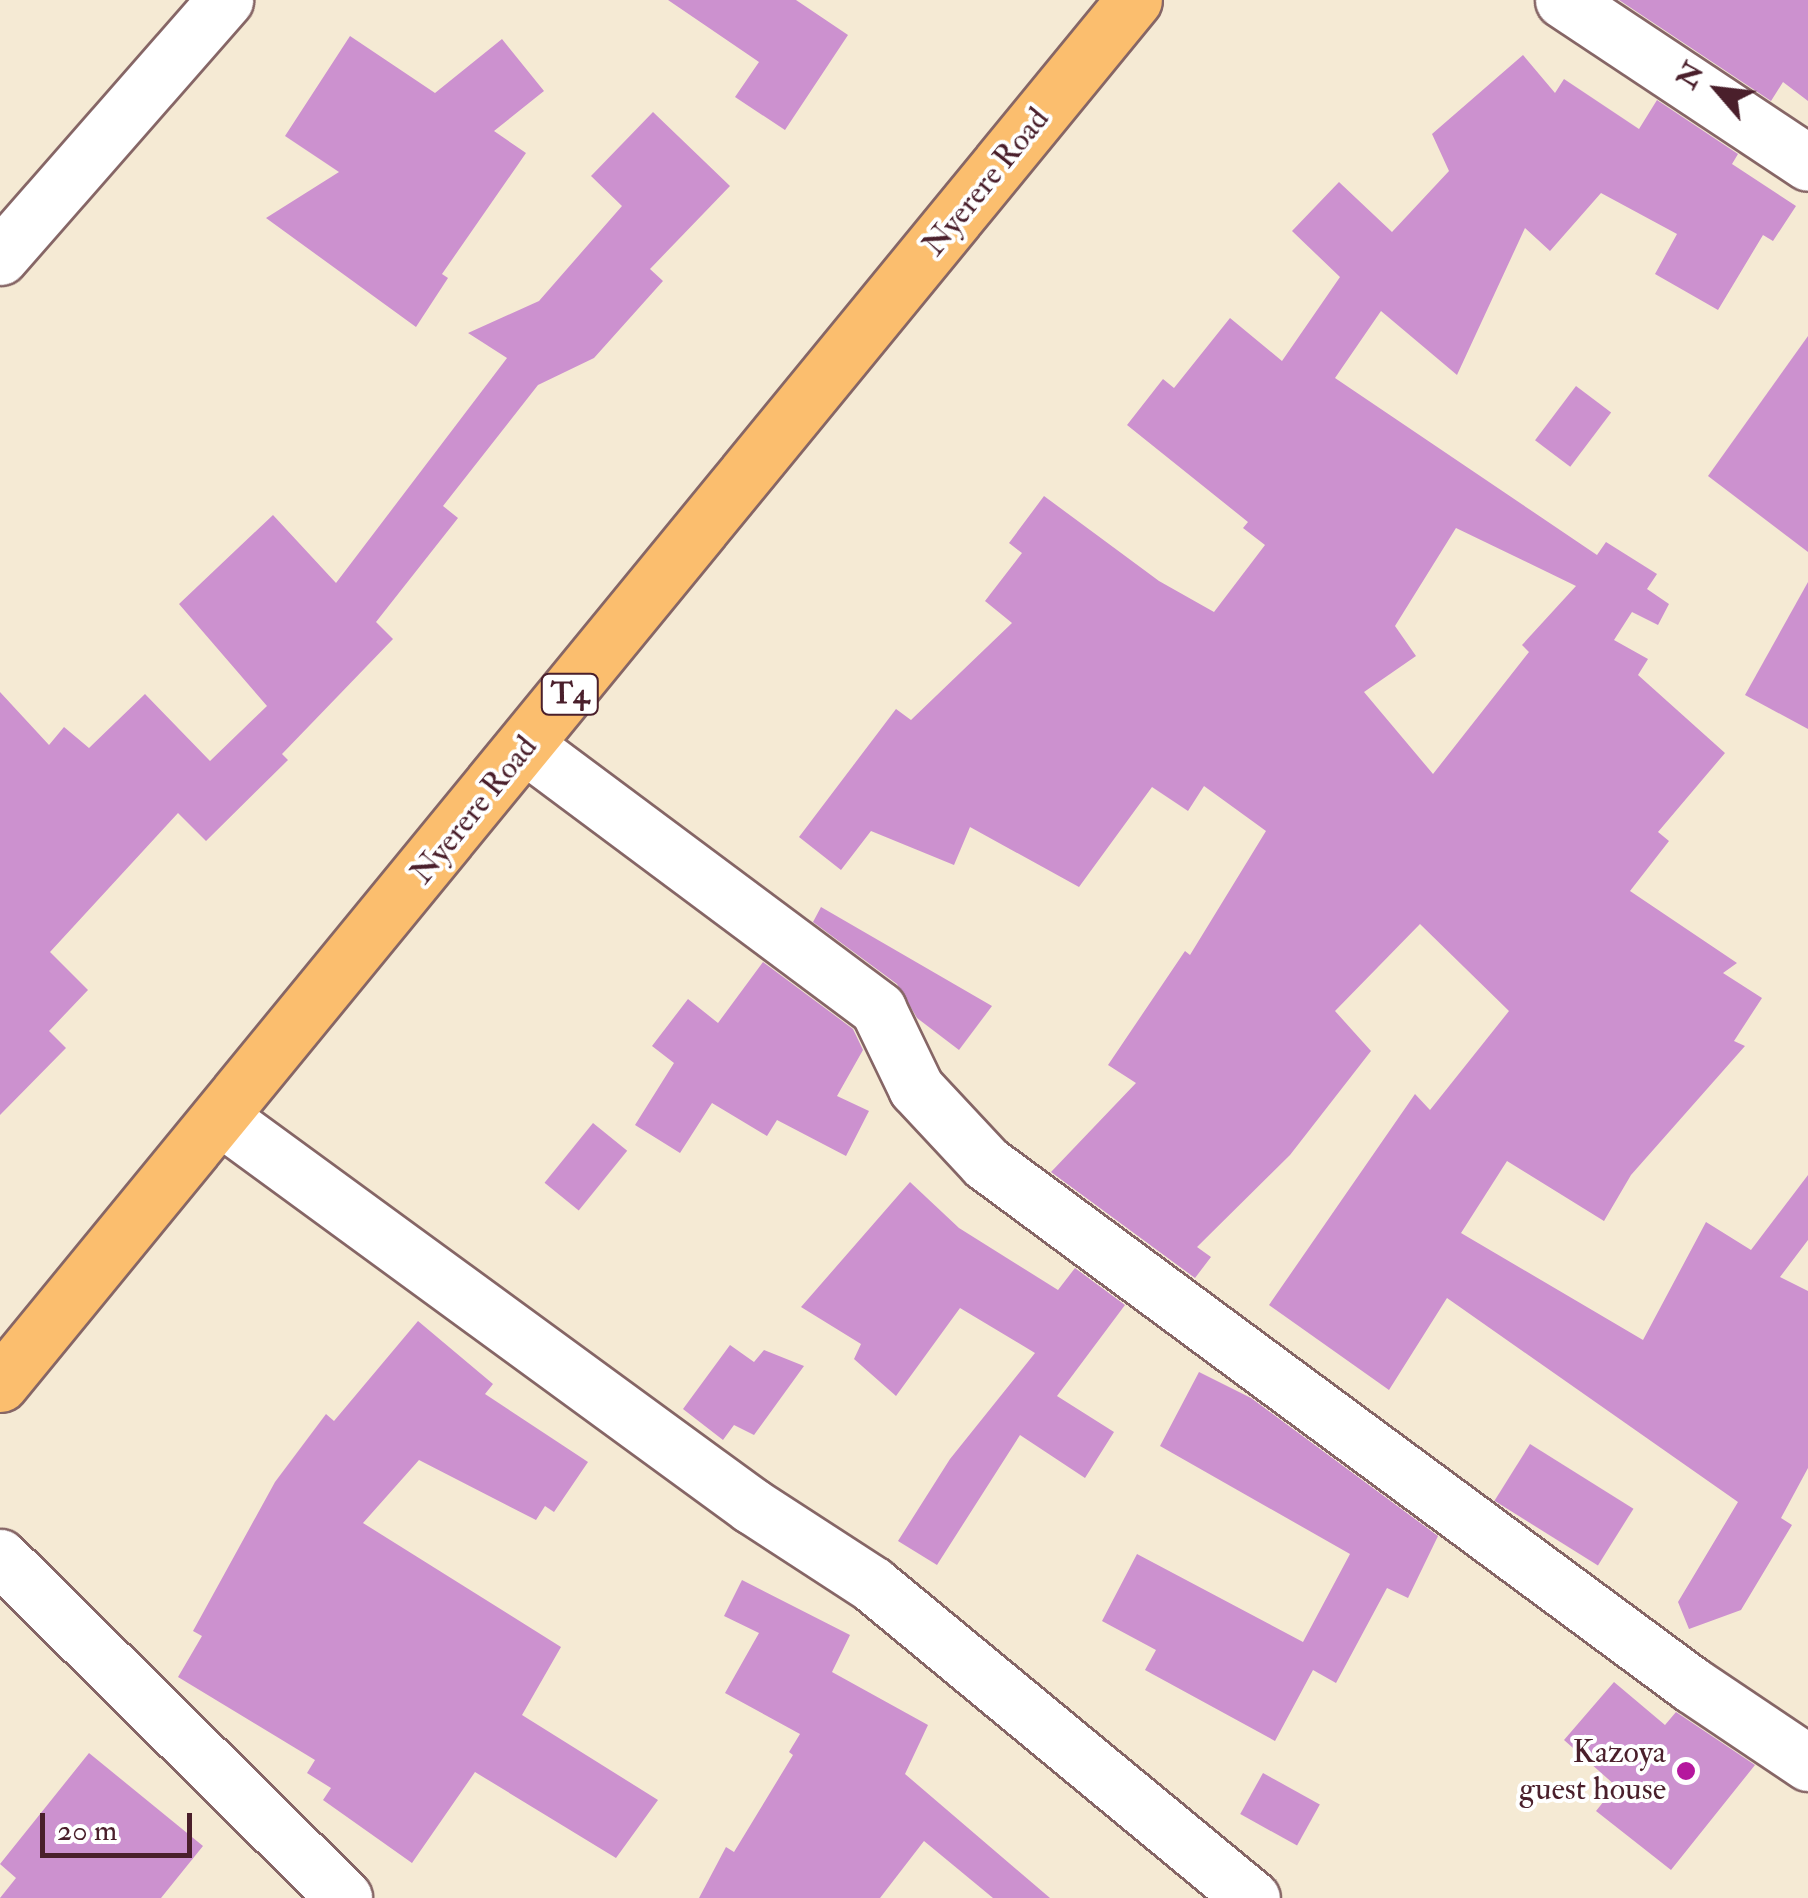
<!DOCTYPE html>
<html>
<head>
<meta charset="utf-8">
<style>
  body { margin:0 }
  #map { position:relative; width:1808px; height:1898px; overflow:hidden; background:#f5ead4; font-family:"IM FELL Double Pica",serif }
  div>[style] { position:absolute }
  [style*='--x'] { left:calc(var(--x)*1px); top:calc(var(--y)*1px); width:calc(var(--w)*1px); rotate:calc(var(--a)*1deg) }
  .building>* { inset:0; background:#cc91cf; transform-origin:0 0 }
  .roads { filter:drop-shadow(2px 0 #866666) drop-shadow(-2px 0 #866666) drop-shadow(0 2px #866666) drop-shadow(0 -2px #866666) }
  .minor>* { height:55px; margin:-27.5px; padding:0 27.5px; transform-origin:27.5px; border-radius:27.5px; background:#fff }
  .highway>* { height:55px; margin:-27.5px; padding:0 27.5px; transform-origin:27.5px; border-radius:27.5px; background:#fbbe6e }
  .dots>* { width:28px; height:28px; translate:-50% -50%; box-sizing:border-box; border:5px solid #fff; border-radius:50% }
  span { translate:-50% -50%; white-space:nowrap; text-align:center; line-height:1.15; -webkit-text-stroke:8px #fff; paint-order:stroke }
  .shield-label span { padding:2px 8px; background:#fff; border:2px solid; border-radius:8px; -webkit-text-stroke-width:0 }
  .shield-label { font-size:30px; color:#4a1f2b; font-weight:700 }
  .street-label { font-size:32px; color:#4a1f2b }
  .poi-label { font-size:32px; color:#4a1f2b }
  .right { translate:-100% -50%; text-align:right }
  .north { position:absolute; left:1668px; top:40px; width:100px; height:100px; -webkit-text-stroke:8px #fff; paint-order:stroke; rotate:298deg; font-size:28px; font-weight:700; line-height:40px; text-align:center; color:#4a1f2b }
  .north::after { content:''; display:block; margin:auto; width:35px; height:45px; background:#4a1f2b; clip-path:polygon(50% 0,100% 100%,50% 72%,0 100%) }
  .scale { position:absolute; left:40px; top:1813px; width:152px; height:45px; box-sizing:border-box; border:5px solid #4a1f2b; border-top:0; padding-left:12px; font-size:30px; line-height:35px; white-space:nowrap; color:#4a1f2b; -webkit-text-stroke:8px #fff; paint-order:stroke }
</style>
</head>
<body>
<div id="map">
  <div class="building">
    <div style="clip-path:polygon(668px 0,796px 0,848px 35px,785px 130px,735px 97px,759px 62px)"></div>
    <div style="clip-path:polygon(1619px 0,1808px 0,1808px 101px,1783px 82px,1771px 101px)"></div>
    <div style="clip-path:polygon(350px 36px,435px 93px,502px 39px,544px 91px,494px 131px,526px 153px,442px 274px,448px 278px,416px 327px,266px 218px,339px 172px,285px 136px)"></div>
    <div style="clip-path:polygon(evenodd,1523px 55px,1555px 93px,1564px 79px,1639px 129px,1657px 100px,1738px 154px,1732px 164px,1796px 206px,1773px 241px,1763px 235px,1718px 310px,1655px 274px,1677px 234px,1601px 193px,1550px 251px,1525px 228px,1457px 375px,1381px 311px,1335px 378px,1597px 555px,1606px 542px,1657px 574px,1647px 589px,1669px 604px,1658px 625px,1632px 612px,1614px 640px,1648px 659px,1638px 675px,1725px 753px,1658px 832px,1669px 841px,1630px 891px,1737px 963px,1723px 973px,1762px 998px,1734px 1041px,1745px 1046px,1631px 1175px,1604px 1221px,1507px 1161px,1461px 1233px,1643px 1340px,1706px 1222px,1751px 1250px,1808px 1175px,1808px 1240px,1780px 1277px,1808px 1291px,1808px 1468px,1781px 1518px,1792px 1525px,1741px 1610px,1689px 1629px,1678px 1602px,1738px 1502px,1447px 1298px,1389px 1390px,1269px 1305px,1415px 1094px,1430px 1110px,1509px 1011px,1420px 924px,1335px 1011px,1371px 1051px,1290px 1155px,1197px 1247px,1211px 1257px,1195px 1278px,1051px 1172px,1136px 1083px,1108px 1065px,1185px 951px,1190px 955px,1266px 831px,1204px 786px,1188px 811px,1152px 787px,1079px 887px,970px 827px,954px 865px,871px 831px,841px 870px,799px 837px,896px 709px,911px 720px,1012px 623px,985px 601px,1022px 553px,1009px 543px,1044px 496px,1159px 581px,1214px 612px,1265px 545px,1243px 528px,1248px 522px,1127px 425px,1163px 379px,1174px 388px,1230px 318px,1282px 361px,1340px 277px,1292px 231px,1339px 182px,1392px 232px,1449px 171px,1432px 134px,1523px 55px,1456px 528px,1576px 586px,1522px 645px,1529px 652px,1433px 774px,1364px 692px,1416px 656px,1395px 626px,1456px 528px)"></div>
    <div style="clip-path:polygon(653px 112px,730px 186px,650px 269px,663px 281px,594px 358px,538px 385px,443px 506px,458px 518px,376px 622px,393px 639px,282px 754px,288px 760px,206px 841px,178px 813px,50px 952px,88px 990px,49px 1031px,66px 1048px,0 1115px,0 692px,49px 745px,64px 727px,89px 748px,145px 694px,210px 761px,267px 706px,179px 604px,273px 515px,336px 583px,507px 358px,468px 333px,539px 301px,622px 206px,591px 176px)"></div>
    <div style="clip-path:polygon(1808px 336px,1808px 552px,1708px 476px)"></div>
    <div style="left:1576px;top:386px;width:44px;height:68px;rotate:37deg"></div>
    <div style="clip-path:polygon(1808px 582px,1808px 729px,1745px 695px)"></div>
    <div style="clip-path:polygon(821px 907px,992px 1006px,959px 1050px,917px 1018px,897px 984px,813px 922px)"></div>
    <div style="clip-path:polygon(763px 962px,853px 1029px,863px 1050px,837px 1096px,869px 1111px,846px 1156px,777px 1120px,767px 1136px,712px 1103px,680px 1153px,635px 1125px,674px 1063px,652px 1046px,688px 999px,718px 1023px)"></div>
    <div style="left:593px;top:1123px;width:44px;height:77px;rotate:39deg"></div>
    <div style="clip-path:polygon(910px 1182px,959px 1228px,1058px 1290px,1075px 1268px,1125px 1305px,1057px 1396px,1114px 1432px,1085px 1478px,1020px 1435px,937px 1565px,898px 1541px,950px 1459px,1035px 1353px,960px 1308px,896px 1396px,854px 1359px,861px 1344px,801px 1307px)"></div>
    <div style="clip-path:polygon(418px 1321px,493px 1384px,485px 1394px,588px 1462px,554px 1512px,545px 1506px,536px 1520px,419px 1460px,363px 1523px,561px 1647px,522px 1715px,658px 1800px,616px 1858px,475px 1772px,412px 1863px,323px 1800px,331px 1788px,307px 1773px,315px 1760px,178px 1677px,202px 1636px,193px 1631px,275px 1482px,326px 1414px,334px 1421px)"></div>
    <div style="clip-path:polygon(730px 1345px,754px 1362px,764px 1350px,804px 1366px,754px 1435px,734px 1425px,723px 1440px,683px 1409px)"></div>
    <div style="clip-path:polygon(1199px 1372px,1251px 1398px,1438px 1536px,1408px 1598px,1387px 1588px,1336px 1683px,1313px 1670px,1275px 1741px,1145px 1670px,1156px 1650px,1102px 1621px,1137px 1554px,1303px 1642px,1350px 1554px,1160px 1446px)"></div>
    <div style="left:1530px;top:1444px;width:122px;height:67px;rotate:32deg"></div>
    <div style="clip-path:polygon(742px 1580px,850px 1635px,832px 1672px,928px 1725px,905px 1774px,1050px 1898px,993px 1898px,924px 1841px,880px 1898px,699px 1898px,726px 1847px,734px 1852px,793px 1755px,789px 1752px,800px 1734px,725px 1693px,759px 1633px,724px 1616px)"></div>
    <div style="clip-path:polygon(1614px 1682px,1665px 1725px,1676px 1712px,1755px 1765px,1671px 1870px,1596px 1811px,1616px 1786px,1564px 1740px)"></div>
    <div style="clip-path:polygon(89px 1753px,203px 1846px,161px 1898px,0 1898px,16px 1878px,0 1864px)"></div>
    <div style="left:1263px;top:1773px;width:65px;height:47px;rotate:29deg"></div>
  </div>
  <div class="roads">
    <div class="minor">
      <div style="--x:1563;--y:0;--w:294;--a:33.6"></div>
      <div style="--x:0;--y:257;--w:342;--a:-48.8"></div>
      <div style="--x:527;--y:747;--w:438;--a:36.7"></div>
      <div style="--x:878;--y:1009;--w:88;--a:64.3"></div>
      <div style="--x:916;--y:1088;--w:103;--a:47"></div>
      <div style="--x:986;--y:1163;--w:878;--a:36.48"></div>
      <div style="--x:1692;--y:1685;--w:140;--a:33.9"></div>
      <div style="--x:221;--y:1118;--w:658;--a:36.16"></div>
      <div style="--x:752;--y:1506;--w:143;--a:33"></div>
      <div style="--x:872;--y:1584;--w:493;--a:39.6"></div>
      <div style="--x:0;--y:1557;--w:484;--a:44.7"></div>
    </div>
    <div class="highway">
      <div style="--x:0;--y:1384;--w:1789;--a:-50.67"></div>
    </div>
  </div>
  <div class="dots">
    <div style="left:1686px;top:1771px;background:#b5179e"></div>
  </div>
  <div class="shield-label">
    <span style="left:570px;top:694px">T4</span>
  </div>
  <div class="street-label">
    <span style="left:986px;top:182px;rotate:-51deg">Nyerere Road</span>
    <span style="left:474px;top:810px;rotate:-51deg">Nyerere Road</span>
  </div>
  <div class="poi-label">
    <span class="right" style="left:1666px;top:1771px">Kazoya<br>guest house</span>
  </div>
  <div class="north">N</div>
  <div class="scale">20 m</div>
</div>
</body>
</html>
